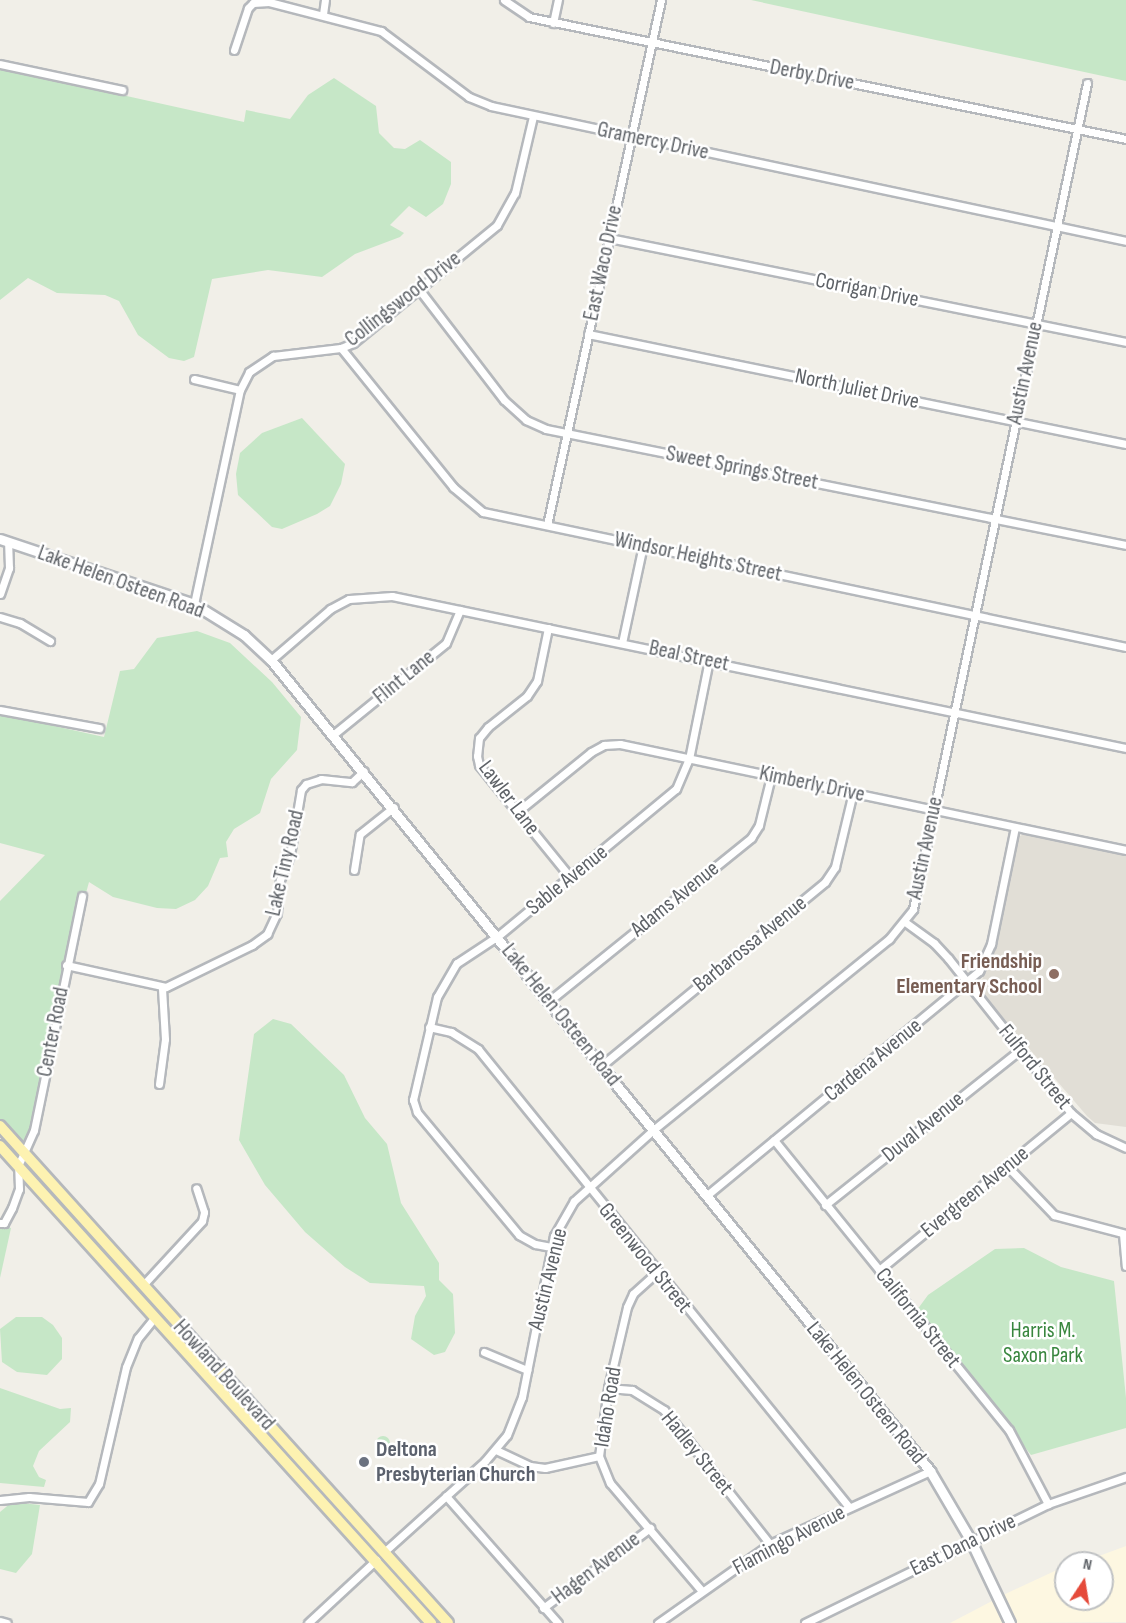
<!DOCTYPE html>
<html>
<head>
<meta charset="utf-8">
<style>
  body { margin:0 }
  #map { position:relative; width:1126px; height:1623px; overflow:hidden; background:#f1efe8; font-family:"Sofia Sans Condensed",sans-serif }
  div>[style] { position:absolute }
  [style*='--x'] { left:calc(var(--x)*1px); top:calc(var(--y)*1px); width:calc(var(--w)*1px); rotate:calc(var(--a)*1deg) }
  .commercial>* { inset:0; background:#fdf7e1 }
  .education>* { inset:0; background:#e1ded6 }
  .green>* { inset:0; background:#c6e7c7 }
  .round { border-radius:50% }
  .roads { filter:drop-shadow(2px 0 #b5b8bc) drop-shadow(-2px 0 #b5b8bc) drop-shadow(0 2px #b5b8bc) drop-shadow(0 -2px #b5b8bc) }
  .street>* { height:7px; margin:-3.5px; padding:0 3.5px; transform-origin:3.5px; border-radius:3.5px; background:#fff }
  .secondary>* { height:9px; margin:-4.5px; padding:0 4.5px; transform-origin:4.5px; border-radius:4.5px; background:#fff }
  .primary>* { height:10px; margin:-5px; padding:0 5px; transform-origin:5px; border-radius:5px; background:#fdf2b1 }
  .dots>* { width:16px; height:16px; translate:-50% -50%; box-sizing:border-box; border:3px solid #fff; border-radius:50% }
  span { translate:-50% -50%; white-space:nowrap; text-align:center; line-height:1.15; -webkit-text-stroke:5px #fff; paint-order:stroke }
  .street-label { font-size:22px; color:#5f6368 }
  .education-label { font-size:22px; color:#785e54; font-weight:700 }
  .right { translate:-100% -50%; text-align:right }
  .park-label { font-size:22px; color:#38863e }
  .worship-label { font-size:22px; color:#5b616d; font-weight:700 }
  .left { translate:0 -50%; text-align:left }
  .north { position:absolute; left:1054px; top:1551px; width:60px; height:60px; box-sizing:border-box; background:#fff; border:2px solid #bfc1c3; border-radius:50%; rotate:12deg; font-size:16px; font-weight:700; line-height:24px; text-align:center; color:#5f6368 }
  .north::after { content:''; display:block; margin:auto; width:21px; height:27px; background:#e54a3a; clip-path:polygon(50% 0,100% 100%,50% 72%,0 100%) }
</style>
</head>
<body>
<div id="map">
  <div class="commercial">
    <div style="clip-path:polygon(1126px 1546px,1126px 1622px,1014px 1623px,1001px 1596px,1059px 1569px,1066px 1568px,1066px 1599px,1102px 1599px,1102px 1563px,1080px 1563px)"></div>
    <div style="clip-path:polygon(994px 1600px,1006px 1623px,950px 1623px)"></div>
  </div>
  <div class="education">
    <div style="clip-path:polygon(1026px 833px,1126px 855px,1126px 1127px,1095px 1123px,1087px 1116px,978px 989px,988px 966px,1018px 837px)"></div>
  </div>
  <div class="green">
    <div style="clip-path:polygon(751px 0,1126px 0,1126px 81px)"></div>
    <div style="clip-path:polygon(0 68px,244px 122px,246px 110px,290px 119px,308px 95px,334px 78px,376px 106px,379px 133px,394px 148px,405px 149px,420px 140px,451px 162px,451px 184px,443px 204px,426px 217px,409px 206px,390px 225px,404px 233px,400px 237px,355px 254px,322px 277px,268px 270px,212px 279px,194px 357px,184px 361px,169px 358px,138px 335px,119px 301px,105px 295px,57px 293px,28px 278px,0 300px)"></div>
    <div style="clip-path:polygon(302px 418px,345px 464px,341px 484px,330px 506px,317px 514px,282px 529px,272px 527px,238px 495px,236px 474px,240px 453px,262px 433px)"></div>
    <div style="clip-path:polygon(197px 631px,230px 643px,272px 682px,301px 717px,297px 750px,271px 779px,260px 813px,234px 829px,226px 842px,228px 857px,220px 858px,208px 886px,195px 900px,176px 909px,157px 908px,113px 897px,89px 882px,86px 893px,79px 892px,30px 1129px,23px 1146px,0 1120px,0 901px,45px 855px,0 843px,0 714px,104px 737px,120px 671px,134px 669px,157px 638px)"></div>
    <div style="clip-path:polygon(273px 1019px,291px 1024px,344px 1075px,365px 1118px,387px 1144px,401px 1203px,439px 1263px,439px 1280px,453px 1294px,455px 1333px,445px 1352px,434px 1355px,411px 1339px,415px 1316px,426px 1296px,424px 1286px,370px 1283px,345px 1267px,305px 1232px,265px 1185px,239px 1140px,254px 1034px)"></div>
    <div style="clip-path:polygon(0 1227px,11px 1228px,0 1278px)"></div>
    <div style="clip-path:polygon(1024px 1248px,1061px 1267px,1114px 1281px,1126px 1398px,1126px 1428px,1031px 1455px,917px 1310px,928px 1295px,995px 1249px)"></div>
    <div style="clip-path:polygon(16px 1317px,42px 1317px,53px 1325px,62px 1338px,62px 1359px,47px 1375px,17px 1372px,2px 1362px,0 1329px)"></div>
    <div style="clip-path:polygon(0 1388px,60px 1409px,71px 1408px,70px 1422px,39px 1451px,33px 1466px,39px 1477px,46px 1480px,44px 1487px,0 1483px)"></div>
    <div class="round" style="left:376px;top:1436px;width:14px;height:14px"></div>
    <div style="clip-path:polygon(12px 1502px,40px 1505px,32px 1554px,16px 1573px,0 1569px,0 1512px)"></div>
  </div>
  <div class="roads">
    <div class="street">
      <div style="--x:504;--y:0;--w:30;--a:34"></div>
      <div style="--x:529;--y:17;--w:609;--a:11.55"></div>
      <div style="--x:323;--y:14;--w:14;--a:-82"></div>
      <div style="--x:553;--y:23;--w:24;--a:-78"></div>
      <div style="--x:234;--y:50;--w:44;--a:-71.6"></div>
      <div style="--x:248;--y:8;--w:7;--a:-45"></div>
      <div style="--x:253;--y:3;--w:16;--a:-4"></div>
      <div style="--x:269;--y:2;--w:116;--a:14.5"></div>
      <div style="--x:381;--y:31;--w:110;--a:36.9"></div>
      <div style="--x:469;--y:97;--w:24;--a:22"></div>
      <div style="--x:491;--y:106;--w:649;--a:12"></div>
      <div style="--x:0;--y:64;--w:125;--a:12"></div>
      <div style="--x:609;--y:238;--w:527;--a:11.37"></div>
      <div style="--x:418;--y:288;--w:141;--a:52.5"></div>
      <div style="--x:504;--y:400;--w:30;--a:42"></div>
      <div style="--x:526;--y:420;--w:22;--a:24"></div>
      <div style="--x:546;--y:429;--w:591;--a:11.31"></div>
      <div style="--x:588;--y:334;--w:549;--a:11.56"></div>
      <div style="--x:341;--y:348;--w:179;--a:51.1"></div>
      <div style="--x:453;--y:487;--w:39;--a:40"></div>
      <div style="--x:483;--y:512;--w:657;--a:11.86"></div>
      <div style="--x:194;--y:379;--w:47;--a:13.4"></div>
      <div style="--x:547;--y:525;--w:537;--a:-77.75"></div>
      <div style="--x:0;--y:594;--w:28;--a:-71"></div>
      <div style="--x:9;--y:568;--w:26;--a:-92"></div>
      <div style="--x:194;--y:604;--w:219;--a:-77.9"></div>
      <div style="--x:240;--y:390;--w:20;--a:-63"></div>
      <div style="--x:249;--y:372;--w:29;--a:-34"></div>
      <div style="--x:273;--y:356;--w:68;--a:-6.7"></div>
      <div style="--x:341;--y:348;--w:13;--a:-23"></div>
      <div style="--x:353;--y:343;--w:186;--a:-39.3"></div>
      <div style="--x:497;--y:225;--w:37;--a:-61"></div>
      <div style="--x:515;--y:193;--w:79;--a:-76.8"></div>
      <div style="--x:0;--y:617;--w:21;--a:17"></div>
      <div style="--x:20;--y:623;--w:35;--a:31"></div>
      <div style="--x:548;--y:628;--w:54;--a:101.7"></div>
      <div style="--x:537;--y:681;--w:18;--a:124"></div>
      <div style="--x:527;--y:696;--w:50;--a:141.5"></div>
      <div style="--x:488;--y:727;--w:14;--a:129"></div>
      <div style="--x:479;--y:738;--w:18;--a:96"></div>
      <div style="--x:477;--y:756;--w:9;--a:77"></div>
      <div style="--x:479;--y:765;--w:144;--a:50.9"></div>
      <div style="--x:622;--y:643;--w:100;--a:-77.9"></div>
      <div style="--x:271;--y:660;--w:78;--a:-40.8"></div>
      <div style="--x:330;--y:609;--w:21;--a:-28"></div>
      <div style="--x:349;--y:599;--w:43;--a:-4"></div>
      <div style="--x:392;--y:596;--w:750;--a:11.7"></div>
      <div style="--x:0;--y:710;--w:101;--a:10.3"></div>
      <div style="--x:334;--y:734;--w:144;--a:-39.1"></div>
      <div style="--x:446;--y:643;--w:36;--a:-67"></div>
      <div style="--x:517;--y:812;--w:95;--a:-39"></div>
      <div style="--x:591;--y:752;--w:15;--a:-28"></div>
      <div style="--x:604;--y:745;--w:16;--a:-4"></div>
      <div style="--x:620;--y:744;--w:517;--a:11.83"></div>
      <div style="--x:354;--y:870;--w:36;--a:-81"></div>
      <div style="--x:360;--y:834;--w:43;--a:-38.5"></div>
      <div style="--x:905;--y:922;--w:36;--a:36"></div>
      <div style="--x:934;--y:943;--w:21;--a:47"></div>
      <div style="--x:948;--y:958;--w:198;--a:51.6"></div>
      <div style="--x:1071;--y:1113;--w:33;--a:40"></div>
      <div style="--x:1096;--y:1134;--w:33;--a:25"></div>
      <div style="--x:66;--y:965;--w:102;--a:12.4"></div>
      <div style="--x:166;--y:987;--w:96;--a:-26"></div>
      <div style="--x:252;--y:945;--w:19;--a:-36"></div>
      <div style="--x:267;--y:934;--w:23;--a:-65"></div>
      <div style="--x:277;--y:913;--w:33;--a:-85"></div>
      <div style="--x:280;--y:880;--w:27;--a:-68"></div>
      <div style="--x:290;--y:855;--w:66;--a:-80.4"></div>
      <div style="--x:301;--y:790;--w:8;--a:-50"></div>
      <div style="--x:306;--y:784;--w:16;--a:-18"></div>
      <div style="--x:321;--y:779;--w:31;--a:6"></div>
      <div style="--x:352;--y:782;--w:16;--a:-43"></div>
      <div style="--x:549;--y:1001;--w:260;--a:-38.9"></div>
      <div style="--x:751;--y:838;--w:15;--a:-58"></div>
      <div style="--x:759;--y:825;--w:50;--a:-76.2"></div>
      <div style="--x:429;--y:1027;--w:23;--a:13"></div>
      <div style="--x:451;--y:1032;--w:32;--a:32"></div>
      <div style="--x:478;--y:1049;--w:589;--a:50.99"></div>
      <div style="--x:601;--y:1066;--w:290;--a:-39.4"></div>
      <div style="--x:825;--y:882;--w:18;--a:-56"></div>
      <div style="--x:835;--y:867;--w:77;--a:-76.5"></div>
      <div style="--x:159;--y:1084;--w:45;--a:-82.4"></div>
      <div style="--x:165;--y:1039;--w:51;--a:-93.4"></div>
      <div style="--x:774;--y:1140;--w:373;--a:51"></div>
      <div style="--x:1009;--y:1430;--w:84;--a:62.2"></div>
      <div style="--x:1007;--y:1166;--w:68;--a:46.2"></div>
      <div style="--x:1054;--y:1215;--w:74;--a:14.8"></div>
      <div style="--x:706;--y:1196;--w:354;--a:-39.5"></div>
      <div style="--x:979;--y:971;--w:30;--a:-66"></div>
      <div style="--x:991;--y:944;--w:119;--a:-78.4"></div>
      <div style="--x:825;--y:1205;--w:251;--a:-38.5"></div>
      <div style="--x:0;--y:1223;--w:4;--a:0"></div>
      <div style="--x:4;--y:1223;--w:17;--a:-62"></div>
      <div style="--x:12;--y:1208;--w:20;--a:-70"></div>
      <div style="--x:19;--y:1189;--w:23;--a:-92"></div>
      <div style="--x:18;--y:1166;--w:39;--a:-66"></div>
      <div style="--x:34;--y:1130;--w:239;--a:-78.4"></div>
      <div style="--x:1123;--y:1234;--w:32;--a:85"></div>
      <div style="--x:551;--y:1247;--w:16;--a:-169"></div>
      <div style="--x:535;--y:1244;--w:18;--a:-151"></div>
      <div style="--x:519;--y:1235;--w:160;--a:-129.7"></div>
      <div style="--x:417;--y:1112;--w:13;--a:-108"></div>
      <div style="--x:413;--y:1100;--w:106;--a:-76.9"></div>
      <div style="--x:437;--y:997;--w:39;--a:-60"></div>
      <div style="--x:457;--y:963;--w:49;--a:-33.4"></div>
      <div style="--x:498;--y:936;--w:231;--a:-39.6"></div>
      <div style="--x:676;--y:789;--w:33;--a:-67"></div>
      <div style="--x:689;--y:759;--w:101;--a:-78.6"></div>
      <div style="--x:879;--y:1270;--w:248;--a:-39.3"></div>
      <div style="--x:656;--y:1273;--w:31;--a:138"></div>
      <div style="--x:633;--y:1294;--w:14;--a:115"></div>
      <div style="--x:627;--y:1307;--w:83;--a:103.2"></div>
      <div style="--x:608;--y:1388;--w:69;--a:97.5"></div>
      <div style="--x:599;--y:1456;--w:29;--a:68"></div>
      <div style="--x:610;--y:1483;--w:140;--a:49.6"></div>
      <div style="--x:143;--y:1285;--w:87;--a:-47.3"></div>
      <div style="--x:202;--y:1221;--w:9;--a:-77"></div>
      <div style="--x:204;--y:1212;--w:25;--a:-108"></div>
      <div style="--x:484;--y:1352;--w:47;--a:22.7"></div>
      <div style="--x:608;--y:1388;--w:24;--a:5"></div>
      <div style="--x:632;--y:1390;--w:38;--a:32"></div>
      <div style="--x:664;--y:1410;--w:171;--a:51.7"></div>
      <div style="--x:496;--y:1450;--w:38;--a:25"></div>
      <div style="--x:530;--y:1466;--w:15;--a:8"></div>
      <div style="--x:545;--y:1468;--w:55;--a:-12.5"></div>
      <div style="--x:446;--y:1496;--w:169;--a:48.6"></div>
      <div style="--x:0;--y:1500;--w:29;--a:-6"></div>
      <div style="--x:29;--y:1497;--w:59;--a:4.8"></div>
      <div style="--x:88;--y:1502;--w:21;--a:-59"></div>
      <div style="--x:99;--y:1484;--w:120;--a:-77"></div>
      <div style="--x:126;--y:1367;--w:31;--a:-68"></div>
      <div style="--x:138;--y:1338;--w:26;--a:-51"></div>
      <div style="--x:384;--y:1552;--w:136;--a:-42"></div>
      <div style="--x:485;--y:1461;--w:34;--a:-50"></div>
      <div style="--x:507;--y:1435;--w:41;--a:-68.5"></div>
      <div style="--x:522;--y:1397;--w:164;--a:-78.8"></div>
      <div style="--x:554;--y:1236;--w:40;--a:-60.3"></div>
      <div style="--x:574;--y:1201;--w:106;--a:-41.9"></div>
      <div style="--x:653;--y:1130;--w:304;--a:-39"></div>
      <div style="--x:889;--y:939;--w:38;--a:-51"></div>
      <div style="--x:913;--y:909;--w:844;--a:-78.1"></div>
      <div style="--x:543;--y:1608;--w:134;--a:-36.8"></div>
      <div style="--x:0;--y:1621;--w:7;--a:16"></div>
      <div style="--x:308;--y:1623;--w:93;--a:-42.8"></div>
      <div style="--x:658;--y:1623;--w:137;--a:-35.2"></div>
      <div style="--x:770;--y:1544;--w:176;--a:-24.5"></div>
      <div style="--x:805;--y:1623;--w:271;--a:-26.1"></div>
      <div style="--x:1048;--y:1504;--w:83;--a:-19.1"></div>
    </div>
    <div class="secondary">
      <div style="--x:0;--y:539;--w:205;--a:18.5"></div>
      <div style="--x:194;--y:604;--w:59;--a:31.8"></div>
      <div style="--x:244;--y:635;--w:37;--a:43"></div>
      <div style="--x:271;--y:660;--w:1045;--a:50.9"></div>
      <div style="--x:930;--y:1471;--w:81;--a:59.6"></div>
      <div style="--x:971;--y:1541;--w:91;--a:64.6"></div>
    </div>
    <div class="primary">
      <div style="--x:0;--y:1126;--w:669;--a:47.97"></div>
      <div style="--x:0;--y:1146;--w:643;--a:47.9"></div>
    </div>
  </div>
  <div class="dots">
    <div style="left:1054px;top:974px;background:#8d6e63"></div>
    <div style="left:364px;top:1462px;background:#6b7280"></div>
  </div>
  <div class="street-label">
    <span style="left:812px;top:75px;rotate:11deg">Derby Drive</span>
    <span style="left:653px;top:141px;rotate:12deg">Gramercy Drive</span>
    <span style="left:603px;top:263px;rotate:-78deg">East Waco Drive</span>
    <span style="left:867px;top:290px;rotate:11deg">Corrigan Drive</span>
    <span style="left:403px;top:299px;rotate:-38deg">Collingswood Drive</span>
    <span style="left:1025px;top:373px;rotate:-78deg">Austin Avenue</span>
    <span style="left:857px;top:389px;rotate:12deg">North Juliet Drive</span>
    <span style="left:742px;top:468px;rotate:11deg">Sweet Springs Street</span>
    <span style="left:698px;top:557px;rotate:12deg">Windsor Heights Street</span>
    <span style="left:121px;top:582px;rotate:20deg">Lake Helen Osteen Road</span>
    <span style="left:689px;top:656px;rotate:12deg">Beal Street</span>
    <span style="left:404px;top:677px;rotate:-39deg">Flint Lane</span>
    <span style="left:812px;top:784px;rotate:12deg">Kimberly Drive</span>
    <span style="left:509px;top:798px;rotate:53deg">Lawler Lane</span>
    <span style="left:925px;top:848px;rotate:-78deg">Austin Avenue</span>
    <span style="left:285px;top:863px;rotate:-77deg">Lake Tiny Road</span>
    <span style="left:567px;top:880px;rotate:-39deg">Sable Avenue</span>
    <span style="left:675px;top:899px;rotate:-39deg">Adams Avenue</span>
    <span style="left:750px;top:944px;rotate:-39deg">Barbarossa Avenue</span>
    <span style="left:561px;top:1015px;rotate:51deg">Lake Helen Osteen Road</span>
    <span style="left:53px;top:1032px;rotate:-79deg">Center Road</span>
    <span style="left:873px;top:1060px;rotate:-39deg">Cardena Avenue</span>
    <span style="left:1035px;top:1067px;rotate:51deg">Fulford Street</span>
    <span style="left:923px;top:1127px;rotate:-39deg">Duval Avenue</span>
    <span style="left:975px;top:1192px;rotate:-39deg">Evergreen Avenue</span>
    <span style="left:645px;top:1258px;rotate:51deg">Greenwood Street</span>
    <span style="left:548px;top:1279px;rotate:-76deg">Austin Avenue</span>
    <span style="left:918px;top:1318px;rotate:51deg">California Street</span>
    <span style="left:224px;top:1375px;rotate:48deg">Howland Boulevard</span>
    <span style="left:866px;top:1393px;rotate:51deg">Lake Helen Osteen Road</span>
    <span style="left:608px;top:1407px;rotate:-81deg">Idaho Road</span>
    <span style="left:697px;top:1453px;rotate:51deg">Hadley Street</span>
    <span style="left:789px;top:1540px;rotate:-28deg">Flamingo Avenue</span>
    <span style="left:963px;top:1545px;rotate:-26deg">East Dana Drive</span>
    <span style="left:596px;top:1568px;rotate:-37deg">Hagen Avenue</span>
  </div>
  <div class="education-label">
    <span class="right" style="left:1042px;top:974px">Friendship<br>Elementary School</span>
  </div>
  <div class="park-label">
    <span style="left:1043px;top:1343px">Harris M.<br>Saxon Park</span>
  </div>
  <div class="worship-label">
    <span class="left" style="left:376px;top:1462px">Deltona<br>Presbyterian Church</span>
  </div>
  <div class="north">N</div>
</div>
</body>
</html>
